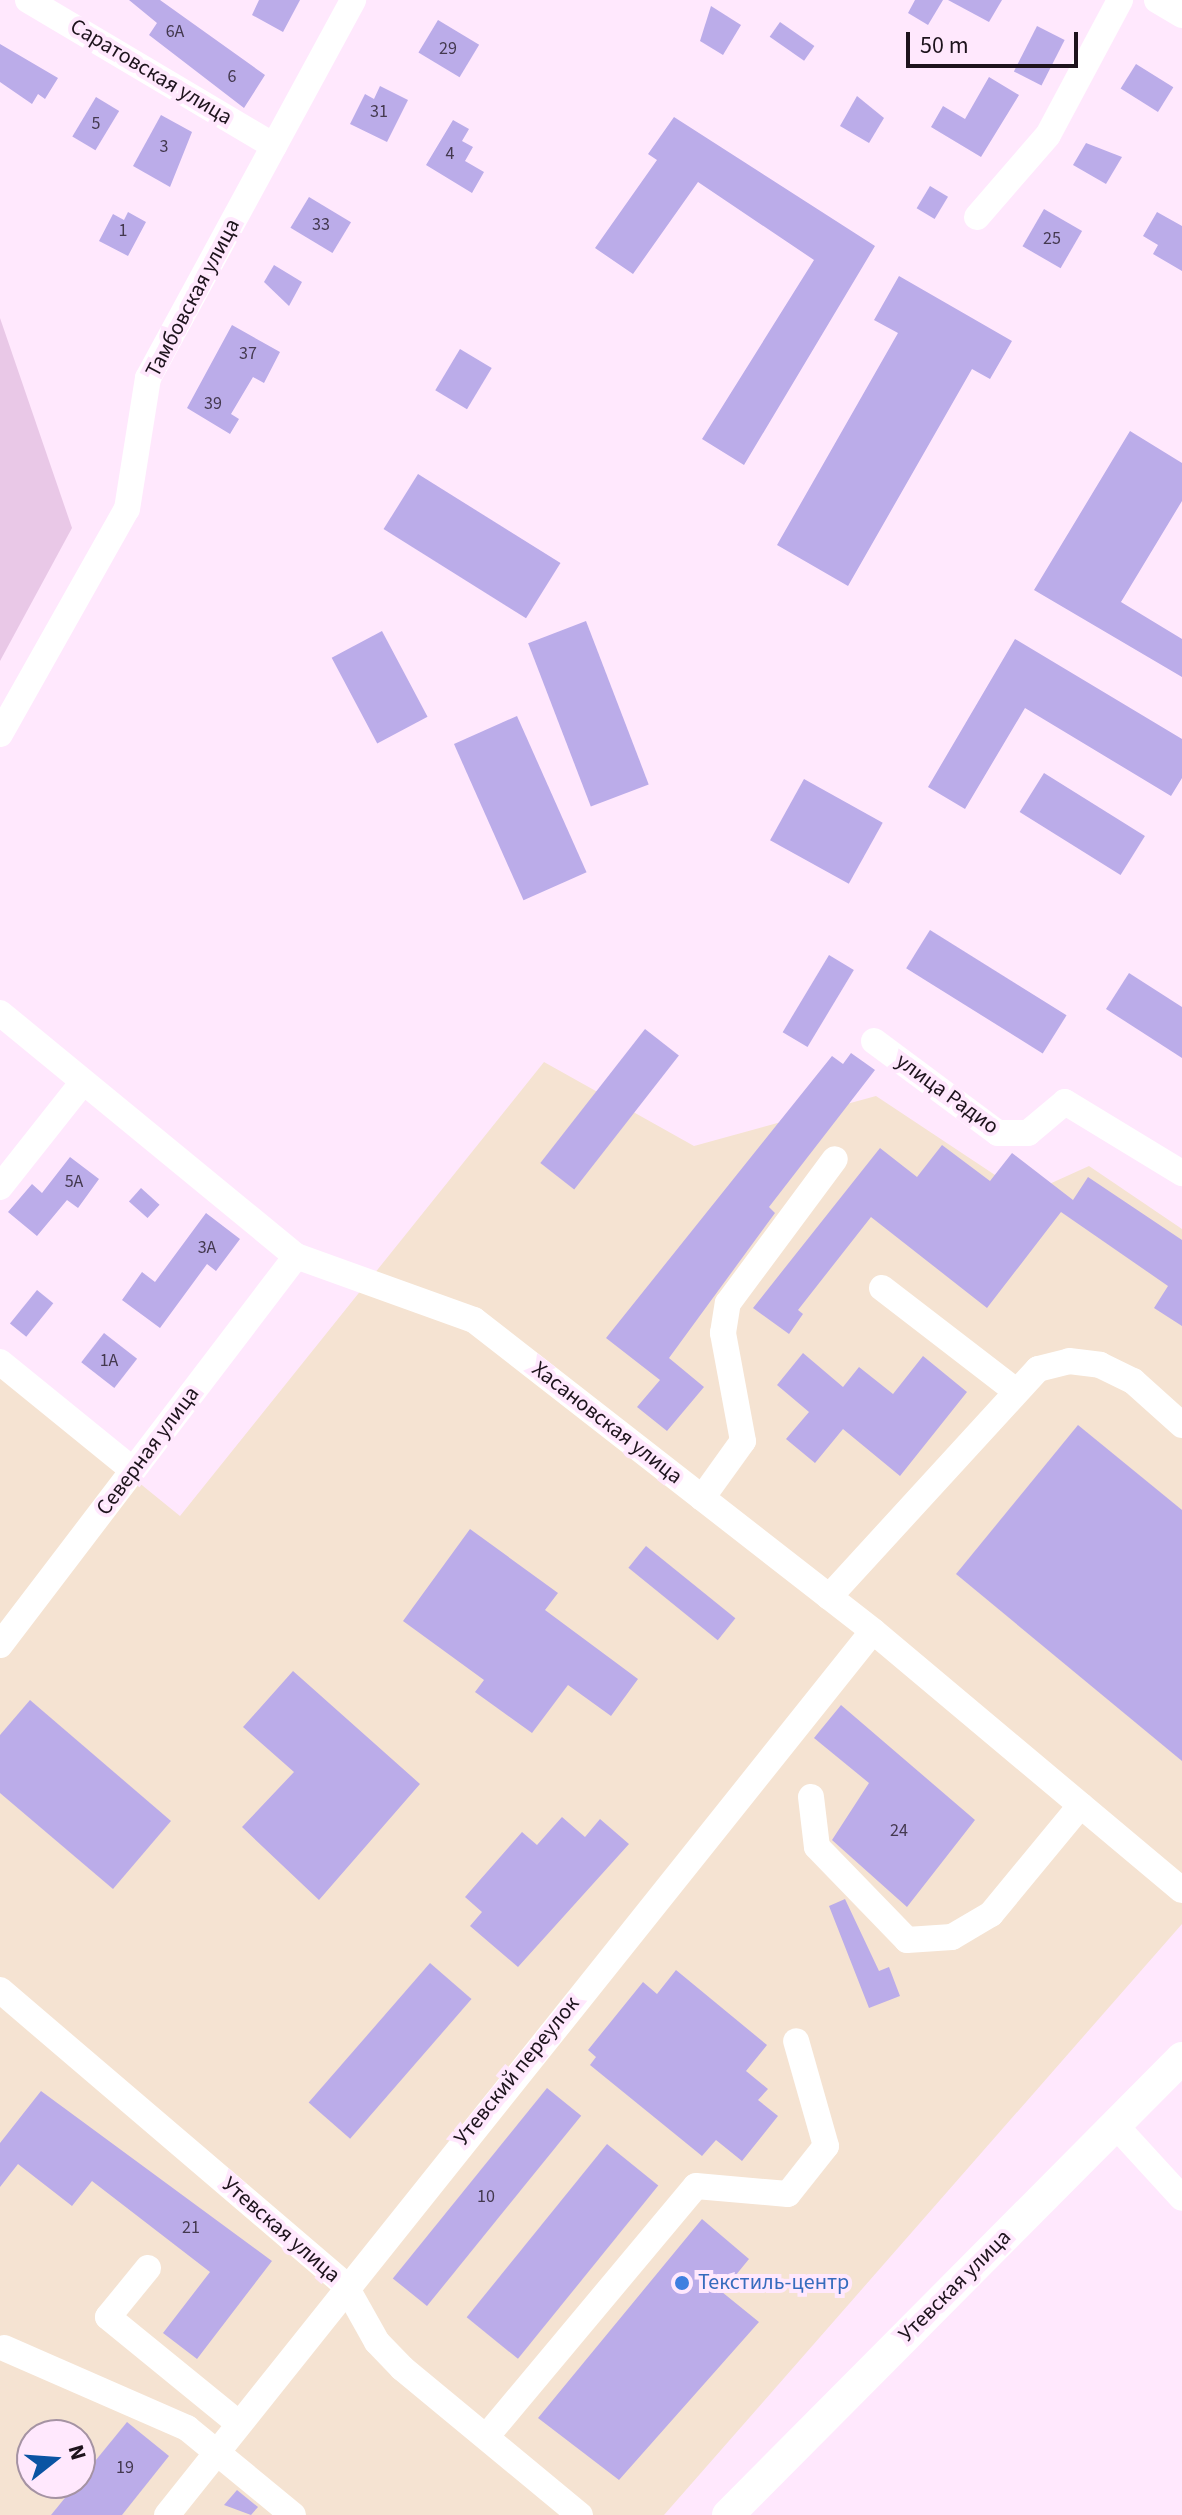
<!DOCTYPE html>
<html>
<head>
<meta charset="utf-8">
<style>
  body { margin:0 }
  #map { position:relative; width:1182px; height:2515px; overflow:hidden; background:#ffe8fd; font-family:"Source Sans 3",sans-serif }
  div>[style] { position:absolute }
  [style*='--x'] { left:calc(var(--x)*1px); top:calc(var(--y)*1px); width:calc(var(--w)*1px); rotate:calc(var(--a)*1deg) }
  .industrial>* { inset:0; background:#f5e3d2 }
  .green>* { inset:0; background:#e9c8e7 }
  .building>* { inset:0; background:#bbace9; transform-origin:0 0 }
  .minor>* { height:26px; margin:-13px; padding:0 13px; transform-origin:13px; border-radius:13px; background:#fff }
  .major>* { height:32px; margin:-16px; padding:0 16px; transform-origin:16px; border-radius:16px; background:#fff }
  .dots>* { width:22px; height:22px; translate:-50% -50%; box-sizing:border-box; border:4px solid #ffe8fd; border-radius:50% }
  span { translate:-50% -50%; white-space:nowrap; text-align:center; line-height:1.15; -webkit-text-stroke:8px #ffe8fd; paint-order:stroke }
  .number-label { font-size:18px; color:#44394f }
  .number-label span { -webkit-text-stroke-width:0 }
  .street-label { font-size:22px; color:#1d131c }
  .shop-label { font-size:22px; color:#366cbe }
  .left { translate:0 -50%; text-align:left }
  .north { position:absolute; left:16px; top:2419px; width:80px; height:80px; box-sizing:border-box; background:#ffe8fd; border:2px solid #a593a3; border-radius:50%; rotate:73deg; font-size:22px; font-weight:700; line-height:32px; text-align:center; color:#1d131c }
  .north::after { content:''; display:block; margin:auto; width:28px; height:36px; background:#0b54a3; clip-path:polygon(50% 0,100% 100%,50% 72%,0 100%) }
  .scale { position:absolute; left:906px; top:32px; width:172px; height:36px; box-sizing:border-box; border:4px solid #1d131c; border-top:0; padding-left:10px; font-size:24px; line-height:28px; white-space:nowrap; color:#1d131c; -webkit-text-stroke:6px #ffe8fd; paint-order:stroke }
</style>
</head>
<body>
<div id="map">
  <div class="industrial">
    <div style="clip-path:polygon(evenodd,544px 1062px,694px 1146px,876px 1096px,1025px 1195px,1089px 1166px,1182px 1229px,1182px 1924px,664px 2515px,0 2515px,0 1370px,180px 1516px,544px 1062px,32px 2435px,80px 2435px,80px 2483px,32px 2483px,32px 2435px)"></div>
  </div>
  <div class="green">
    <div style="clip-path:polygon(0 318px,72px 528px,0 661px)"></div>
  </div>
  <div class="building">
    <div style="clip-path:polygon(129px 0,160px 0,265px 75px,244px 108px,149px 35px,157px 23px)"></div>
    <div style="clip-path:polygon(259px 0,300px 0,283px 32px,252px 15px)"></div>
    <div style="clip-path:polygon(915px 0,943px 0,928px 25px,908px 13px)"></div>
    <div style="clip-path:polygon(948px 0,1002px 0,989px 22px)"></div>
    <div style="clip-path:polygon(711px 6px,741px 25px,723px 55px,700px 41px)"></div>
    <div style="left:438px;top:20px;width:48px;height:38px;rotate:31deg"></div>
    <div style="left:780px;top:22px;width:42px;height:18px;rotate:35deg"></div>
    <div style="left:1037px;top:26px;width:31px;height:51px;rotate:27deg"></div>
    <div style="clip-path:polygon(0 44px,58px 78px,45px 99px,38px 94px,32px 104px,0 82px)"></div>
    <div style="left:1136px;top:64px;width:44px;height:29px;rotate:32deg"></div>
    <div style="clip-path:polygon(989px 77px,1019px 95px,981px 157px,931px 127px,943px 106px,965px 119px)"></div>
    <div style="clip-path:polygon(380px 86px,408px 100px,387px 142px,350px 124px,365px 94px,374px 99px)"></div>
    <div style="clip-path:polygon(857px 96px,884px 118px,869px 143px,840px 126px)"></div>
    <div style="left:96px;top:97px;width:27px;height:46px;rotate:31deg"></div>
    <div style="clip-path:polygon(161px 115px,192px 132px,170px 187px,133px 166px)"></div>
    <div style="clip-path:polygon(674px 117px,875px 246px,744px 465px,702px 439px,814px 260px,698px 182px,633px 274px,595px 248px,657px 160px,648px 154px)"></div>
    <div style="clip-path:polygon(453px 120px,469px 129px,462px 141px,473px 147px,465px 161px,484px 172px,472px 193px,426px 165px)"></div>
    <div style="clip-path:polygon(1086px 143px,1122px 157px,1106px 184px,1073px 165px)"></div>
    <div style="left:930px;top:186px;width:21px;height:26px;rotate:31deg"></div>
    <div style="left:309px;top:197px;width:49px;height:36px;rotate:31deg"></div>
    <div style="left:1044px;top:209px;width:44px;height:43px;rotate:30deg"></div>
    <div style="clip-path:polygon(128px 212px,146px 222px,128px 256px,99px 241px,113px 214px,124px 220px)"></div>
    <div style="clip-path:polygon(1157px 212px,1182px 226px,1182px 271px,1153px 254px,1158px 245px,1143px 236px)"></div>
    <div style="clip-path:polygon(274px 265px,302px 282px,289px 306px,264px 282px)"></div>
    <div style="clip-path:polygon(899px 276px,1012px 341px,990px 379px,972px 369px,848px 586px,777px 545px,898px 333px,874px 320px)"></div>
    <div style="clip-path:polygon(232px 325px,280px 352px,264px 383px,253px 377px,231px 414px,239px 419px,230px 434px,187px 408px)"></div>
    <div style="left:460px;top:349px;width:37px;height:48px;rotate:31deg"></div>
    <div style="clip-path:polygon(1130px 431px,1182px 463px,1182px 501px,1121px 602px,1182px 639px,1182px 677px,1034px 590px)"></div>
    <div style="left:418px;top:474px;width:168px;height:65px;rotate:32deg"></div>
    <div style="left:586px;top:621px;width:175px;height:62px;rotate:69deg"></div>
    <div style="left:382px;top:631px;width:97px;height:57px;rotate:62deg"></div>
    <div style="clip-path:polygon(1015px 639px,1182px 739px,1182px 778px,1171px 796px,1025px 708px,965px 809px,928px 787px)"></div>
    <div style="left:517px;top:716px;width:171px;height:69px;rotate:66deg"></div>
    <div style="left:1044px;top:773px;width:119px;height:46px;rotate:32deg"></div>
    <div style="left:804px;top:779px;width:90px;height:70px;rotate:29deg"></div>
    <div style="left:930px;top:930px;width:161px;height:45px;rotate:32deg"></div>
    <div style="left:829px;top:955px;width:29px;height:90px;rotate:31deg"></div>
    <div style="clip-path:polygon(1129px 973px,1182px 1007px,1182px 1058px,1106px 1009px)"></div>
    <div style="left:645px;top:1029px;width:43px;height:170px;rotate:38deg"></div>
    <div style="clip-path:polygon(851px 1053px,875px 1070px,769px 1207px,775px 1213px,669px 1358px,704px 1387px,667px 1431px,637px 1407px,660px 1380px,606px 1338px,832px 1056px,843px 1064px)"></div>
    <div style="clip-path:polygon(942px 1145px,990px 1181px,1012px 1153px,1073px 1200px,1088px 1177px,1182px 1240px,1182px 1326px,1154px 1308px,1168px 1286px,1061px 1212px,987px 1308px,871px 1217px,798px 1310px,803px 1314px,789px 1334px,753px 1308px,880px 1148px,917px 1177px)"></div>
    <div style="clip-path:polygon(70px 1157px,99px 1179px,78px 1208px,67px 1200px,37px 1236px,8px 1212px,32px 1184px,42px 1193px)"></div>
    <div style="left:141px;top:1188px;width:25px;height:18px;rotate:42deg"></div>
    <div style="clip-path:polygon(206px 1213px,240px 1239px,216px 1271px,207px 1264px,160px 1328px,122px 1300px,142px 1272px,155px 1282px)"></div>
    <div style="left:37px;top:1290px;width:21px;height:43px;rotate:39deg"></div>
    <div style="left:104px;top:1333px;width:42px;height:37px;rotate:38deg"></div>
    <div style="clip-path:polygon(803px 1353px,843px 1387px,859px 1367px,893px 1394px,923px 1356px,967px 1392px,900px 1476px,843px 1429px,815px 1463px,786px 1439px,809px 1412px,777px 1385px)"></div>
    <div style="clip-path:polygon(1078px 1425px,1182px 1510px,1182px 1761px,956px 1574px)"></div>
    <div style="clip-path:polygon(470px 1529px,558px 1593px,545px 1610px,638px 1679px,611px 1716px,568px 1685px,532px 1733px,475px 1692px,484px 1680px,403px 1621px)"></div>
    <div style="left:646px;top:1546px;width:115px;height:28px;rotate:39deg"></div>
    <div style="clip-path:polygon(293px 1671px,420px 1784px,319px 1900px,242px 1827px,294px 1772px,243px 1727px)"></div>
    <div style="clip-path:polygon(30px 1700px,171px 1821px,113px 1889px,0 1793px,0 1735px)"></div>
    <div style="clip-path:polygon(841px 1705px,975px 1820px,907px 1907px,832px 1840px,869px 1783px,814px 1738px)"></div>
    <div style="clip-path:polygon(562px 1817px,585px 1837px,600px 1819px,629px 1844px,518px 1967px,470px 1926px,482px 1912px,465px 1897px,522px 1832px,537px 1845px)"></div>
    <div style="clip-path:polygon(845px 1899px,879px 1971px,889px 1967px,900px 1996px,869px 2008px,829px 1906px)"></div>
    <div style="left:430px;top:1963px;width:55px;height:185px;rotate:41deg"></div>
    <div style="clip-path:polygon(676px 1970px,767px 2045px,746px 2071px,768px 2089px,758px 2100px,778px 2116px,742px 2161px,716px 2140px,702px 2156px,590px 2065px,596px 2057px,588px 2050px,643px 1982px,657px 1994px)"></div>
    <div style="left:547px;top:2088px;width:44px;height:245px;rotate:39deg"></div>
    <div style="clip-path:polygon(41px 2091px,272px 2261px,197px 2359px,163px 2333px,210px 2272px,92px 2181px,72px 2206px,18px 2164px,0 2187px,0 2143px)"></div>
    <div style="left:607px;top:2144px;width:66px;height:223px;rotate:39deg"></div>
    <div style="clip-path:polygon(702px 2219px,749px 2259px,722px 2292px,759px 2322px,619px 2480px,538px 2418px)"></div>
    <div style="clip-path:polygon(127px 2422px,169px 2456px,122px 2515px,51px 2515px)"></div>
    <div style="clip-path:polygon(237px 2490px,258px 2507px,251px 2515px,224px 2505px)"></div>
  </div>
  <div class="minor">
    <div style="--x:28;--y:0;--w:286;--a:30.7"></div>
    <div style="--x:1157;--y:0;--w:29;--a:31"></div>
    <div style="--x:977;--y:217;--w:108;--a:-49.1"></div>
    <div style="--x:1048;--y:135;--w:153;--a:-61.9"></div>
    <div style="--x:0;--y:734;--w:258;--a:-60.6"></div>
    <div style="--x:127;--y:509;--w:133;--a:-80.9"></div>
    <div style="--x:148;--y:378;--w:430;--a:-61.5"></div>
    <div style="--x:0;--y:1013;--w:383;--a:39.4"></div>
    <div style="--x:296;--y:1256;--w:189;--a:19.8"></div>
    <div style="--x:474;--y:1320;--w:506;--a:37.93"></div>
    <div style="--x:873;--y:1631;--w:403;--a:40"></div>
    <div style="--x:874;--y:1041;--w:154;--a:36.6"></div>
    <div style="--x:998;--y:1133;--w:30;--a:0"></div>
    <div style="--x:1028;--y:1133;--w:48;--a:-40"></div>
    <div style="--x:1065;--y:1102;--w:137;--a:31.3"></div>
    <div style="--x:0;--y:1187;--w:134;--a:-51.7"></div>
    <div style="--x:882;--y:1288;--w:165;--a:37.6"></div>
    <div style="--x:0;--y:1362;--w:171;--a:39.1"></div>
    <div style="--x:702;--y:1498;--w:70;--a:-54.3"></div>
    <div style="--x:743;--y:1441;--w:110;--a:-100.5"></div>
    <div style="--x:723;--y:1333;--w:30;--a:-81"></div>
    <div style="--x:728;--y:1303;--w:179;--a:-53.4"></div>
    <div style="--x:829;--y:1597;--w:309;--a:-47.5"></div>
    <div style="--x:1038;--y:1369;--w:32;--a:-14"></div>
    <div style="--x:1069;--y:1361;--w:31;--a:7"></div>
    <div style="--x:1100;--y:1365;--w:37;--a:26"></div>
    <div style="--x:1133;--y:1381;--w:66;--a:41.9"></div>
    <div style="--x:0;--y:1645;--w:489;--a:-52.7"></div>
    <div style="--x:811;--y:1797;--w:50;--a:83.2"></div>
    <div style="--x:817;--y:1847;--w:129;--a:45.9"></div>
    <div style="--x:907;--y:1940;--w:45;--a:-3.8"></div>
    <div style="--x:952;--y:1937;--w:45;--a:-30.5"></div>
    <div style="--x:991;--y:1914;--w:141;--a:-50.5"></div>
    <div style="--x:0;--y:1990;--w:454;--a:40.5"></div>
    <div style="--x:345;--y:2285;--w:65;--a:60.7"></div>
    <div style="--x:377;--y:2342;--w:36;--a:46"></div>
    <div style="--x:402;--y:2368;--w:231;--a:39.6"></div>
    <div style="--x:1117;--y:2127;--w:96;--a:47.5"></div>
    <div style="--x:148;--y:2268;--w:63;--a:129.2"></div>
    <div style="--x:108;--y:2317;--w:168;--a:39.2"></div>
    <div style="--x:4;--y:2348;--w:200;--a:23.6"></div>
    <div style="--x:187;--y:2428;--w:137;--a:39.4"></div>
    <div style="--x:486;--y:2437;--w:327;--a:-50.1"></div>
    <div style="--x:696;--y:2186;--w:92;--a:5"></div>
    <div style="--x:788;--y:2194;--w:61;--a:-51.6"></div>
    <div style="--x:826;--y:2146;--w:109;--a:-105.9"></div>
    <div style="--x:167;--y:2515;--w:1131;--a:-51.39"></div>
  </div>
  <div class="major">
    <div style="--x:728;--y:2515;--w:644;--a:-45.19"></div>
  </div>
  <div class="dots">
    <div style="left:682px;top:2283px;background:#3f7fe0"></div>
  </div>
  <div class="number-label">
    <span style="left:175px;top:32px">6А</span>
    <span style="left:448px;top:49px">29</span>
    <span style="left:232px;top:77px">6</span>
    <span style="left:379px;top:112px">31</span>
    <span style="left:96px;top:124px">5</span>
    <span style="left:164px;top:147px">3</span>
    <span style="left:450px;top:154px">4</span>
    <span style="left:321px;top:225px">33</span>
    <span style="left:123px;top:231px">1</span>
    <span style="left:1052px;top:239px">25</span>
    <span style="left:248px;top:354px">37</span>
    <span style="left:213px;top:404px">39</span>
    <span style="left:74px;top:1182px">5А</span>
    <span style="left:207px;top:1248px">3А</span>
    <span style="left:109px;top:1361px">1А</span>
    <span style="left:899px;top:1831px">24</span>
    <span style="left:486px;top:2197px">10</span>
    <span style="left:191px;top:2228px">21</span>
    <span style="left:125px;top:2468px">19</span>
  </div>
  <div class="street-label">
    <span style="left:151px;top:72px;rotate:31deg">Саратовская улица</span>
    <span style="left:193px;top:298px;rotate:-62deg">Тамбовская улица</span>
    <span style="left:947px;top:1094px;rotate:36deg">улица Радио</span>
    <span style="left:607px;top:1423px;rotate:38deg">Хасановская улица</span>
    <span style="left:148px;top:1451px;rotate:-53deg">Северная улица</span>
    <span style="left:517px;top:2071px;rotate:-51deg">Утевский переулок</span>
    <span style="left:281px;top:2230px;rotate:41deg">Утевская улица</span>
    <span style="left:955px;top:2286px;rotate:-45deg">Утевская улица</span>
  </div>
  <div class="shop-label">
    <span class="left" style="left:698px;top:2283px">Текстиль-центр</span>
  </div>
  <div class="north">N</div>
  <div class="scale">50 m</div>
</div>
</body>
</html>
